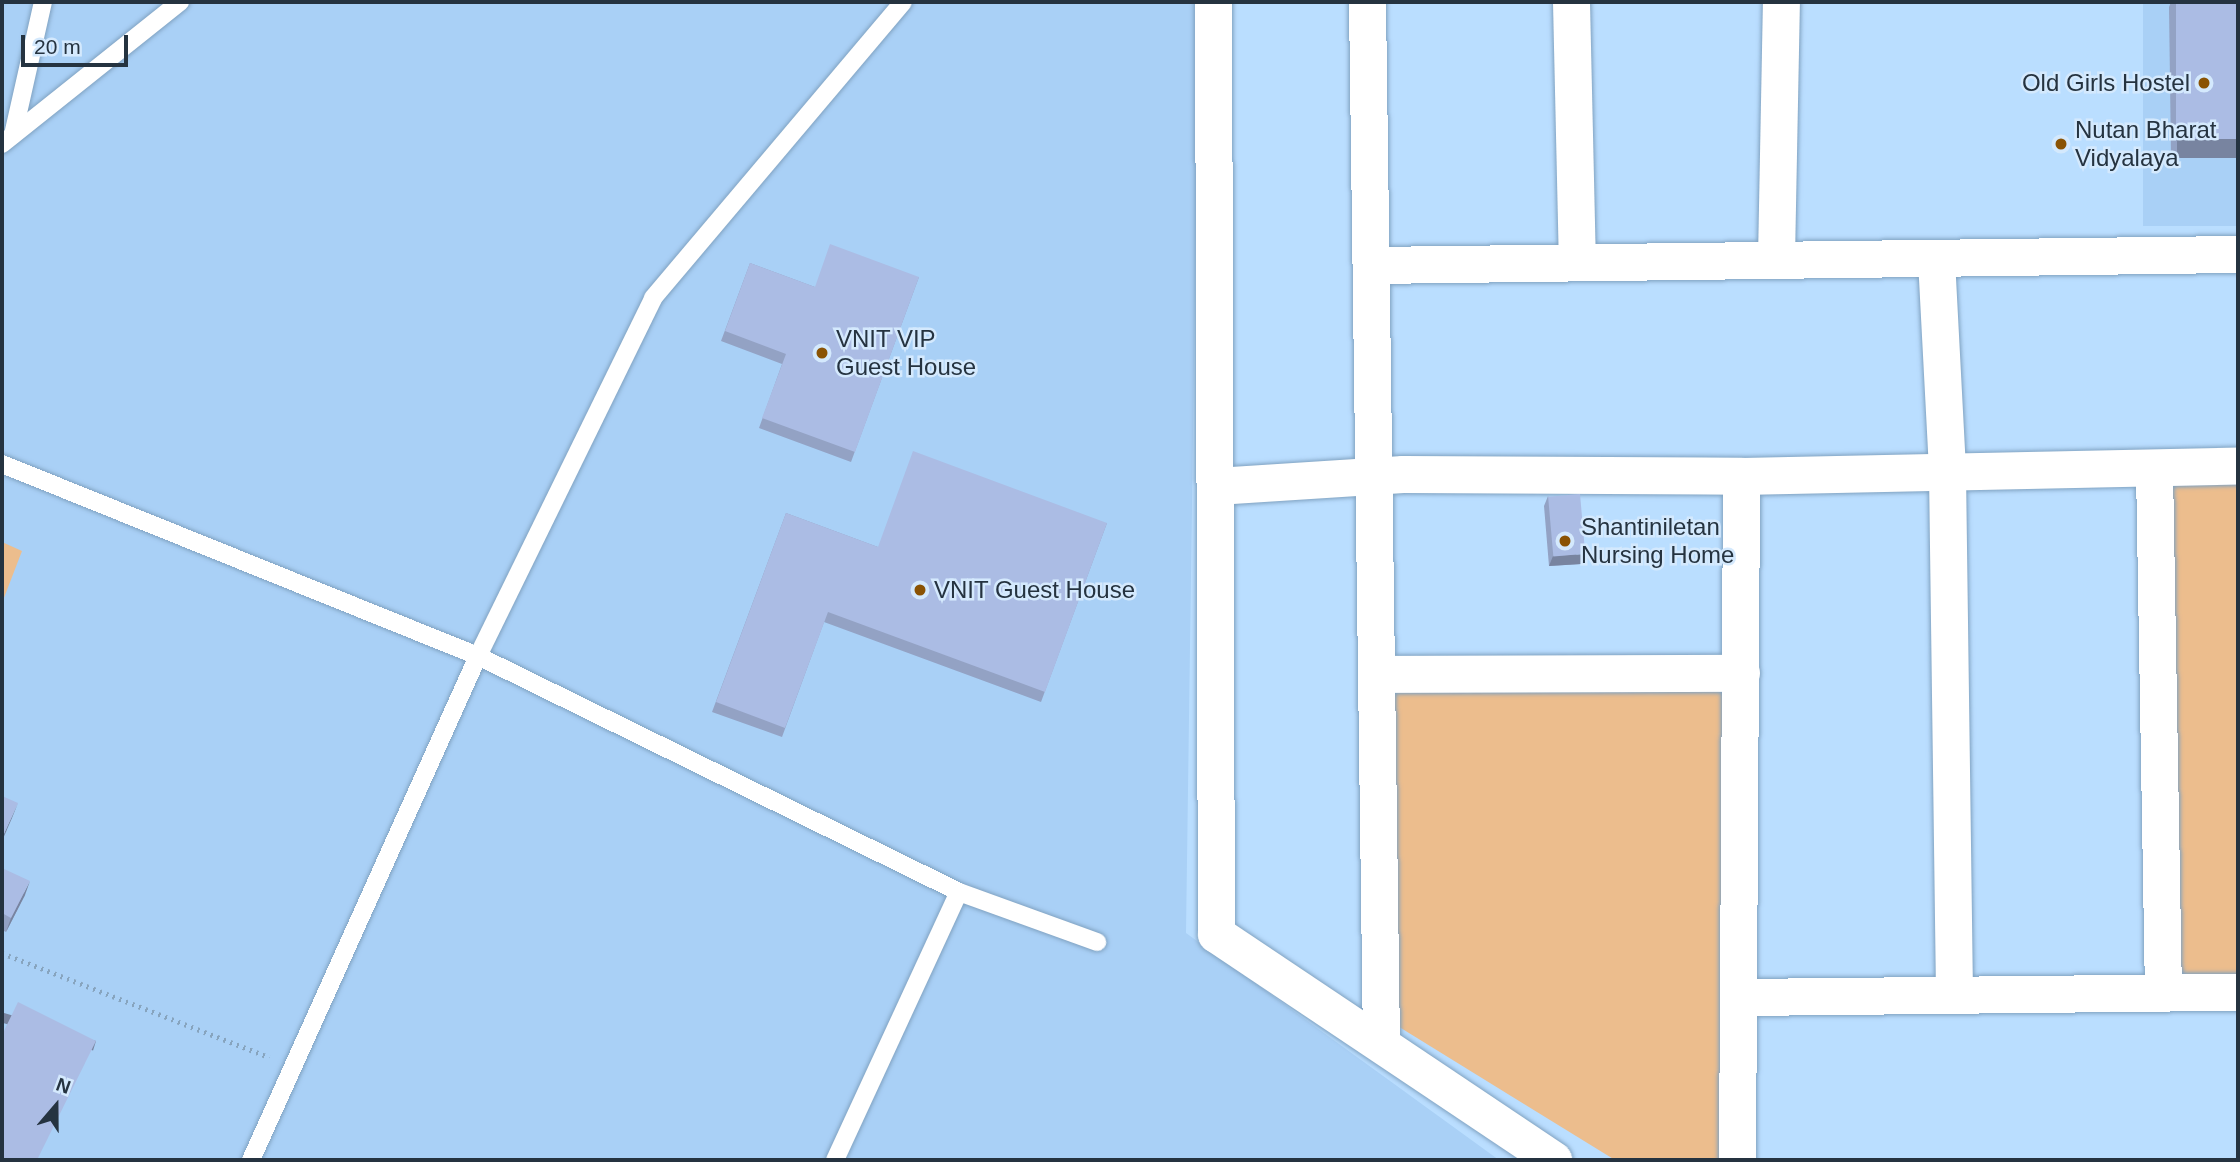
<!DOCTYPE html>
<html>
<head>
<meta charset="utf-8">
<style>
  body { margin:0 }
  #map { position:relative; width:2240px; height:1162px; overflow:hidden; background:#badeff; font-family:Helvetica,sans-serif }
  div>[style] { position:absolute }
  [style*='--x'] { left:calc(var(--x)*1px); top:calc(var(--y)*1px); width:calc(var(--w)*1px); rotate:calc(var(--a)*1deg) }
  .built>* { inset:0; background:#a9d0f6; transform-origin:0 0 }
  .green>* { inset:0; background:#ecbd8d }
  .path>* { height:4.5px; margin-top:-2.25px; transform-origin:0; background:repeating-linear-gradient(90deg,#87a4be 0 2px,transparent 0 7px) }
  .roads { filter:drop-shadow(0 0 2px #80a2c1) drop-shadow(0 0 2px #80a2c1) }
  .service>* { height:18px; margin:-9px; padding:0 9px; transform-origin:9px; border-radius:9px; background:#fff }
  .minor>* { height:37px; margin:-18.5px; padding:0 18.5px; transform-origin:18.5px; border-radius:18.5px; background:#fff }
  .wall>* { inset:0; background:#93a2c4 }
  .shaded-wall>* { inset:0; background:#7884a0; transform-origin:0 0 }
  .building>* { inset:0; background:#abbce4; transform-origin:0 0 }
  .dots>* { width:19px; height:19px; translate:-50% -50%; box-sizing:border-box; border:4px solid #d4e9fd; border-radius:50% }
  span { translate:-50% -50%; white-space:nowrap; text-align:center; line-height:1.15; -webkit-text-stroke:5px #d4e9fd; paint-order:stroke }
  .poi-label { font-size:24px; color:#253340 }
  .right { translate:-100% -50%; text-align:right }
  .left { translate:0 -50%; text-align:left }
  .frame { position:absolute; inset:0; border:4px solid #253340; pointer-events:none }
  .north { position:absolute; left:21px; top:1071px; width:70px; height:70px; -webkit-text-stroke:5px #d4e9fd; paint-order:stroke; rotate:20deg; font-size:19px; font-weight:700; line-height:28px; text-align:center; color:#253340 }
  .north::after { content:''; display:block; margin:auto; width:24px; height:32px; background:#253340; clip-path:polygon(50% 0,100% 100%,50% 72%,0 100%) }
  .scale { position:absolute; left:21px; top:35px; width:107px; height:32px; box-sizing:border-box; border:4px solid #253340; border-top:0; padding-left:9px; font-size:21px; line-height:24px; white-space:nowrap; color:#253340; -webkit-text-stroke:5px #d4e9fd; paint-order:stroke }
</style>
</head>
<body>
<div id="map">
  <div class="built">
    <i style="clip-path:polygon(2px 2px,1199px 2px,1186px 933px,1499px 1160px,2px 1160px)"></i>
    <i style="left:2143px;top:2px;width:95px;height:224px"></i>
  </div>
  <div class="green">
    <i style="clip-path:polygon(2238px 473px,2238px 982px,2169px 984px,2157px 477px)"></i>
    <i style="clip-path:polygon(2px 542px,22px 551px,2px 603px)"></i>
    <i style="clip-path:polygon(1392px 686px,1726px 687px,1733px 1160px,1615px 1160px,1396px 1025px)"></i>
  </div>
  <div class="path">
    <i style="--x:2;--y:953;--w:287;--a:21.3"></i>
  </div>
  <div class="roads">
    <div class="service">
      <i style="--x:13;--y:135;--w:136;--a:-77.3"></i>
      <i style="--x:2;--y:144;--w:228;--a:-38.6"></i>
      <i style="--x:2;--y:464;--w:513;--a:21.97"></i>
      <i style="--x:478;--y:656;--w:536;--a:26.13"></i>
      <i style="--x:959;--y:892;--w:147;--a:19.9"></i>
      <i style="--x:251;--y:1160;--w:553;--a:-65.75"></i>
      <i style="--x:478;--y:656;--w:398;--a:-63.9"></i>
      <i style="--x:653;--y:298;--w:387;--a:-49.8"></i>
      <i style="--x:835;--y:1160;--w:295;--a:-65.2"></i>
    </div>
    <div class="minor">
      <i style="--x:1213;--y:2;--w:932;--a:89.82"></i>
      <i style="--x:1216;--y:934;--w:406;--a:33.8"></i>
      <i style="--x:1367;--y:2;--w:1040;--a:89.23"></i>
      <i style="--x:1571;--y:2;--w:259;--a:88.7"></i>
      <i style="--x:1776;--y:258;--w:256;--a:-88.9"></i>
      <i style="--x:1936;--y:259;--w:213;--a:87"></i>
      <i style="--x:1947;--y:472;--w:523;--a:89.23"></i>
      <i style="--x:1372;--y:265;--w:866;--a:-0.73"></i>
      <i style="--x:2154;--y:468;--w:525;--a:89.02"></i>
      <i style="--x:1216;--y:486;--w:187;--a:-3.7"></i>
      <i style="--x:1403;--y:474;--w:338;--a:0.3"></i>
      <i style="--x:1741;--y:476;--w:497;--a:-1.2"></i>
      <i style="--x:1377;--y:674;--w:364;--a:-0.2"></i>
      <i style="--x:1741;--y:997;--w:497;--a:-0.6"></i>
      <i style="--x:1737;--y:1160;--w:684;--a:-89.66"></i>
    </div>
  </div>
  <div class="wall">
    <i style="clip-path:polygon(2171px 2px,2238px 2px,2238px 158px,2171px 157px,2169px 7px)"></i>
    <i style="clip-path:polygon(750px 263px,815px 287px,919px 277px,851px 462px,759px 428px,782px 364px,721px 341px)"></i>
    <i style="clip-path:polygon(1548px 496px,1581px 564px,1549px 566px,1544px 506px)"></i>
    <i style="clip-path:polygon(786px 513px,878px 547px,1107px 523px,1041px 702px,824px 622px,782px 737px,712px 712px)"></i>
    <i style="clip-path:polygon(2px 868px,25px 895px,6px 932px,2px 930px)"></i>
  </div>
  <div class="shaded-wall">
    <i style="left:2177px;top:139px;width:61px;height:19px"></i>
    <i style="clip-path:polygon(1585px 554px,1581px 564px,1549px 566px,1553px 556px)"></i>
    <i style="clip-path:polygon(18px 803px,12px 818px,2px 841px,2px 838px)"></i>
    <i style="clip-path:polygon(30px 881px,25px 895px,6px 932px,11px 918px)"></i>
    <i style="left:96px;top:1041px;width:10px;height:133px;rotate:107deg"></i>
  </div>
  <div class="building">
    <i style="left:2176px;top:2px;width:62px;height:137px"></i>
    <i style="clip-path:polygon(830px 244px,919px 277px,855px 452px,762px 418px,786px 354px,725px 331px,750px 263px,815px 287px)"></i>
    <i style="clip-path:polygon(913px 451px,1107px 523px,1045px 692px,828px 612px,785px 728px,716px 702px,786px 513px,878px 547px)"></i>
    <i style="left:1580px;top:494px;width:60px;height:32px;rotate:85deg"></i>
    <i style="clip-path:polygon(2px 796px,18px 803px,2px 838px)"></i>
    <i style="clip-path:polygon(2px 868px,30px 881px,11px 918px,2px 913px)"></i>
    <i style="clip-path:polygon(18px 1002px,96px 1041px,37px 1160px,2px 1160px,2px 1035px)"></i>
  </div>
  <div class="dots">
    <i style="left:2204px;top:83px;background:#8a5304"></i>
    <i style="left:2061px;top:144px;background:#8a5304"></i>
    <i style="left:822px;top:353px;background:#8a5304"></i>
    <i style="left:1565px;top:541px;background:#8a5304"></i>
    <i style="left:920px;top:590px;background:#8a5304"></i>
  </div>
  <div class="poi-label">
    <span class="right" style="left:2190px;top:83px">Old Girls Hostel</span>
    <span class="left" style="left:2075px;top:144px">Nutan Bharat<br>Vidyalaya</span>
    <span class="left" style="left:836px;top:353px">VNIT VIP<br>Guest House</span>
    <span class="left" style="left:1581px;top:541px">Shantiniletan<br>Nursing Home</span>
    <span class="left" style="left:934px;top:590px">VNIT Guest House</span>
  </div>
  <div class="frame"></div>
  <div class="north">N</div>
  <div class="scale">20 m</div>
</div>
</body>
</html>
